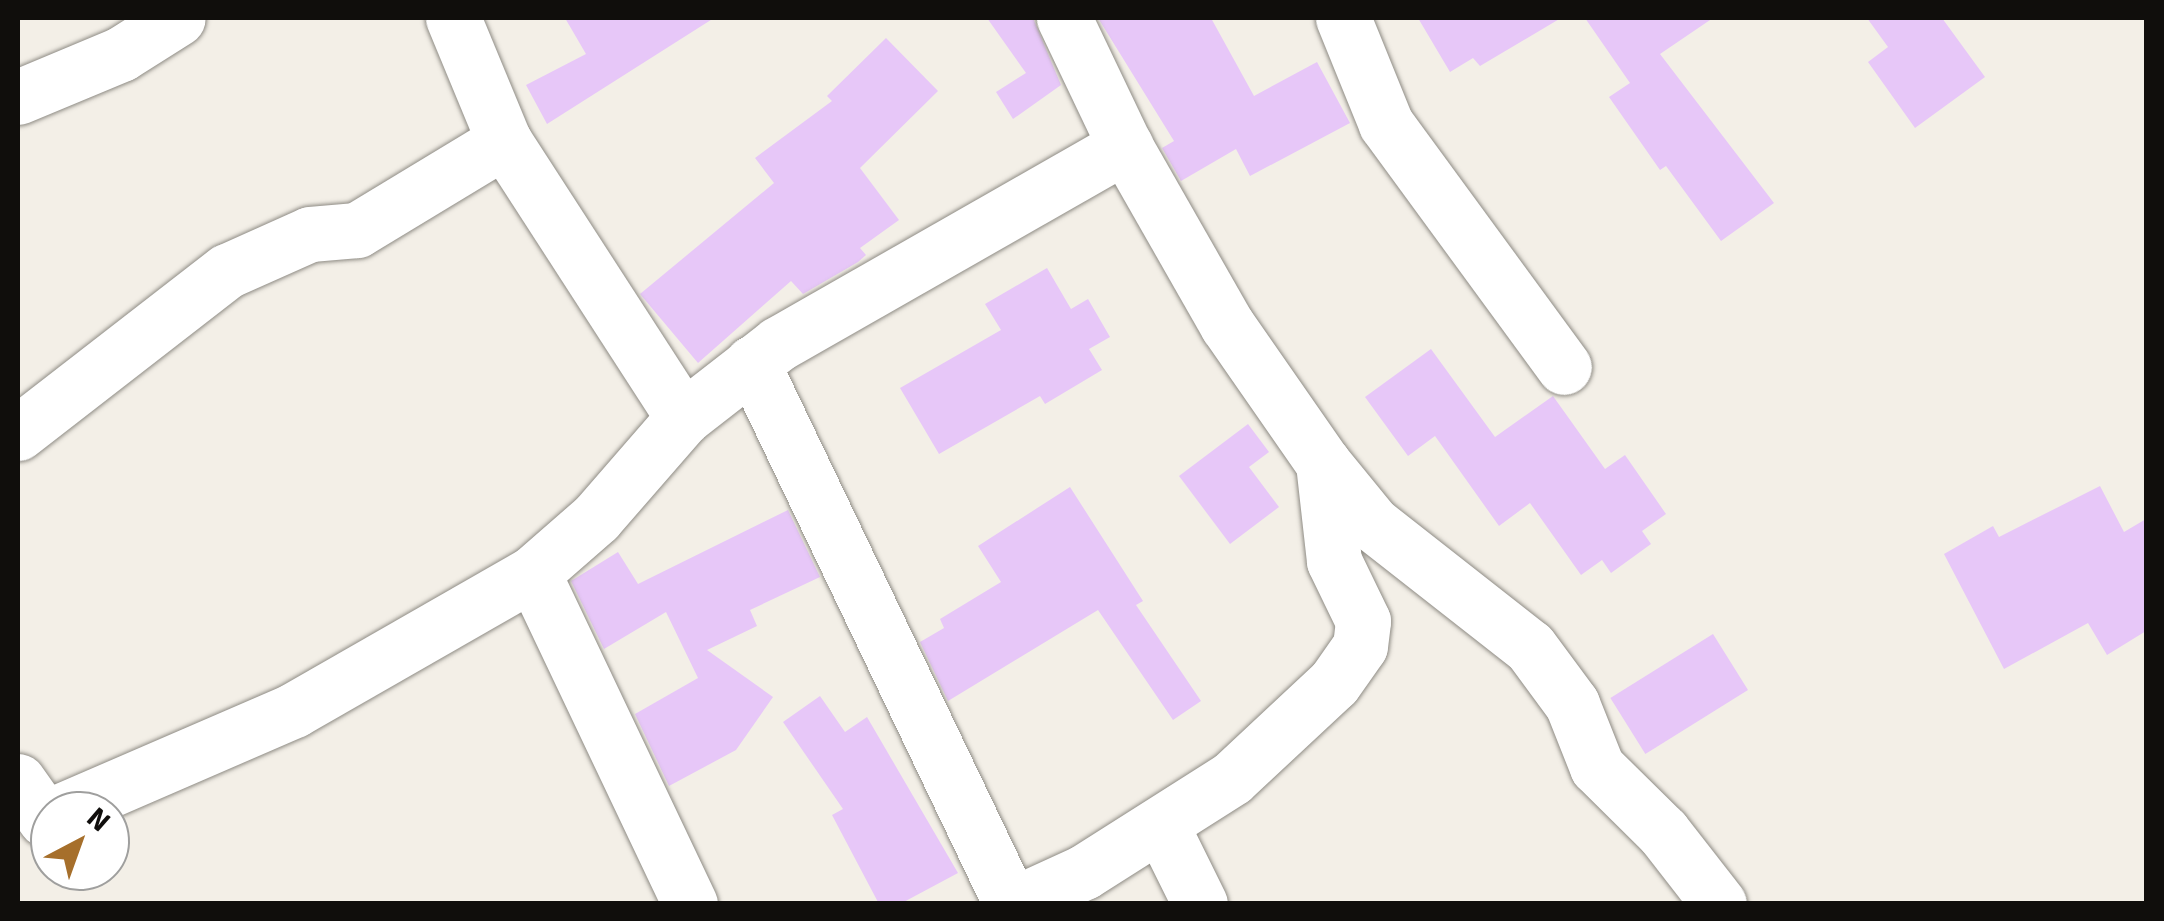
<!DOCTYPE html>
<html>
<head>
<meta charset="utf-8">
<style>
  body { margin:0 }
  #map { position:relative; width:2164px; height:921px; overflow:hidden; background:#f3efe7; font-family:Signika,sans-serif }
  div>[style] { position:absolute }
  [style*='--x'] { left:calc(var(--x)*1px); top:calc(var(--y)*1px); width:calc(var(--w)*1px); rotate:calc(var(--a)*1deg) }
  .building>* { inset:0; background:#e7c7f8; transform-origin:0 0 }
  .roads { filter:drop-shadow(0 0 2px #8e8b84) drop-shadow(0 0 2px #8e8b84) }
  .minor>* { height:55px; margin:-27.5px; padding:0 27.5px; transform-origin:27.5px; border-radius:27.5px; background:#fff }
  span { translate:-50% -50%; white-space:nowrap; text-align:center; line-height:1.15; -webkit-text-stroke:9px #fff; paint-order:stroke }
  .frame { position:absolute; inset:0; border:20px solid #100e0c; pointer-events:none }
  .north { position:absolute; left:30px; top:791px; width:100px; height:100px; box-sizing:border-box; background:#fff; border:2px solid #9f9f9e; border-radius:50%; rotate:41deg; font-size:28px; font-weight:700; line-height:40px; text-align:center; color:#100e0c }
  .north::after { content:''; display:block; margin:auto; width:35px; height:45px; background:#a66f2b; clip-path:polygon(50% 0,100% 100%,50% 72%,0 100%) }
</style>
</head>
<body>
<div id="map">
  <div class="building">
    <i style="clip-path:polygon(565px 18px,714px 18px,547px 124px,526px 85px,586px 54px)"></i>
    <i style="clip-path:polygon(987px 18px,1033px 18px,1061px 85px,1013px 119px,996px 92px,1026px 73px)"></i>
    <i style="clip-path:polygon(1098px 18px,1211px 18px,1254px 96px,1317px 62px,1350px 123px,1250px 176px,1236px 149px,1181px 181px,1162px 148px,1174px 141px)"></i>
    <i style="clip-path:polygon(1418px 18px,1561px 18px,1480px 66px,1473px 58px,1450px 72px)"></i>
    <i style="clip-path:polygon(1585px 18px,1713px 18px,1660px 54px,1774px 203px,1721px 241px,1666px 166px,1660px 170px,1609px 97px,1630px 83px)"></i>
    <i style="clip-path:polygon(1867px 18px,1942px 18px,1985px 77px,1915px 128px,1868px 62px,1888px 47px)"></i>
    <i style="clip-path:polygon(886px 38px,938px 91px,860px 168px,899px 220px,860px 248px,866px 255px,858px 262px,803px 294px,791px 281px,698px 363px,640px 294px,774px 183px,755px 158px,832px 101px,827px 96px)"></i>
    <i style="clip-path:polygon(1047px 268px,1071px 309px,1088px 299px,1110px 337px,1089px 349px,1102px 370px,1045px 404px,1040px 396px,939px 454px,900px 388px,1001px 330px,985px 304px)"></i>
    <i style="clip-path:polygon(1431px 349px,1495px 437px,1553px 396px,1605px 469px,1625px 455px,1666px 514px,1642px 531px,1651px 544px,1611px 573px,1602px 560px,1581px 575px,1530px 503px,1499px 526px,1435px 436px,1408px 456px,1365px 397px)"></i>
    <i style="clip-path:polygon(1248px 424px,1269px 452px,1249px 467px,1279px 507px,1230px 544px,1179px 476px)"></i>
    <i style="clip-path:polygon(2100px 486px,2124px 532px,2146px 519px,2146px 631px,2107px 655px,2088px 623px,2004px 669px,1944px 554px,1993px 526px,1999px 537px)"></i>
    <i style="clip-path:polygon(1070px 487px,1143px 601px,1136px 605px,1201px 701px,1173px 720px,1098px 610px,948px 701px,920px 642px,944px 628px,940px 619px,1001px 582px,978px 546px)"></i>
    <i style="clip-path:polygon(788px 510px,820px 577px,750px 610px,757px 626px,707px 650px,773px 697px,736px 750px,669px 786px,635px 714px,698px 678px,666px 612px,604px 649px,571px 581px,618px 552px,638px 584px)"></i>
    <i style="left:1713px;top:634px;width:66px;height:121px;rotate:58deg"></i>
    <i style="clip-path:polygon(820px 696px,845px 732px,867px 717px,958px 873px,900px 904px,879px 904px,832px 815px,843px 809px,783px 722px)"></i>
  </div>
  <div class="roads">
    <div class="minor">
      <i style="--x:453;--y:18;--w:133;--a:67.5"></i>
      <i style="--x:1343;--y:18;--w:114;--a:67.9"></i>
      <i style="--x:1386;--y:124;--w:301;--a:53.8"></i>
      <i style="--x:18;--y:97;--w:112;--a:-22.7"></i>
      <i style="--x:121;--y:54;--w:67;--a:-32.3"></i>
      <i style="--x:752;--y:363;--w:600;--a:64.42"></i>
      <i style="--x:18;--y:433;--w:264;--a:-37.8"></i>
      <i style="--x:227;--y:271;--w:91;--a:-24"></i>
      <i style="--x:310;--y:234;--w:47;--a:-4.9"></i>
      <i style="--x:357;--y:230;--w:172;--a:-31.2"></i>
      <i style="--x:504;--y:141;--w:330;--a:57.1"></i>
      <i style="--x:1323;--y:463;--w:79;--a:50.7"></i>
      <i style="--x:1373;--y:524;--w:199;--a:38.1"></i>
      <i style="--x:1530;--y:647;--w:71;--a:53.6"></i>
      <i style="--x:1572;--y:704;--w:68;--a:68.4"></i>
      <i style="--x:1597;--y:767;--w:93;--a:44.6"></i>
      <i style="--x:1663;--y:832;--w:91;--a:52.1"></i>
      <i style="--x:18;--y:781;--w:47;--a:54.6"></i>
      <i style="--x:61;--y:811;--w:254;--a:-23.4"></i>
      <i style="--x:294;--y:710;--w:275;--a:-29.8"></i>
      <i style="--x:1161;--y:825;--w:88;--a:63.7"></i>
      <i style="--x:690;--y:904;--w:366;--a:-115.4"></i>
      <i style="--x:533;--y:573;--w:84;--a:-41.1"></i>
      <i style="--x:596;--y:518;--w:133;--a:-49"></i>
      <i style="--x:683;--y:418;--w:120;--a:-37.9"></i>
      <i style="--x:778;--y:344;--w:400;--a:-29.7"></i>
      <i style="--x:1014;--y:904;--w:77;--a:-24.6"></i>
      <i style="--x:1084;--y:872;--w:175;--a:-32.4"></i>
      <i style="--x:1232;--y:778;--w:139;--a:-43"></i>
      <i style="--x:1334;--y:683;--w:45;--a:-54.9"></i>
      <i style="--x:1360;--y:646;--w:25;--a:-83"></i>
      <i style="--x:1363;--y:621;--w:67;--a:-115.8"></i>
      <i style="--x:1334;--y:561;--w:99;--a:-96.4"></i>
      <i style="--x:1323;--y:463;--w:168;--a:-124.8"></i>
      <i style="--x:1227;--y:325;--w:206;--a:-119.7"></i>
      <i style="--x:1125;--y:146;--w:142;--a:-115.5"></i>
    </div>
  </div>
  <div class="frame"></div>
  <div class="north">N</div>
</div>
</body>
</html>
